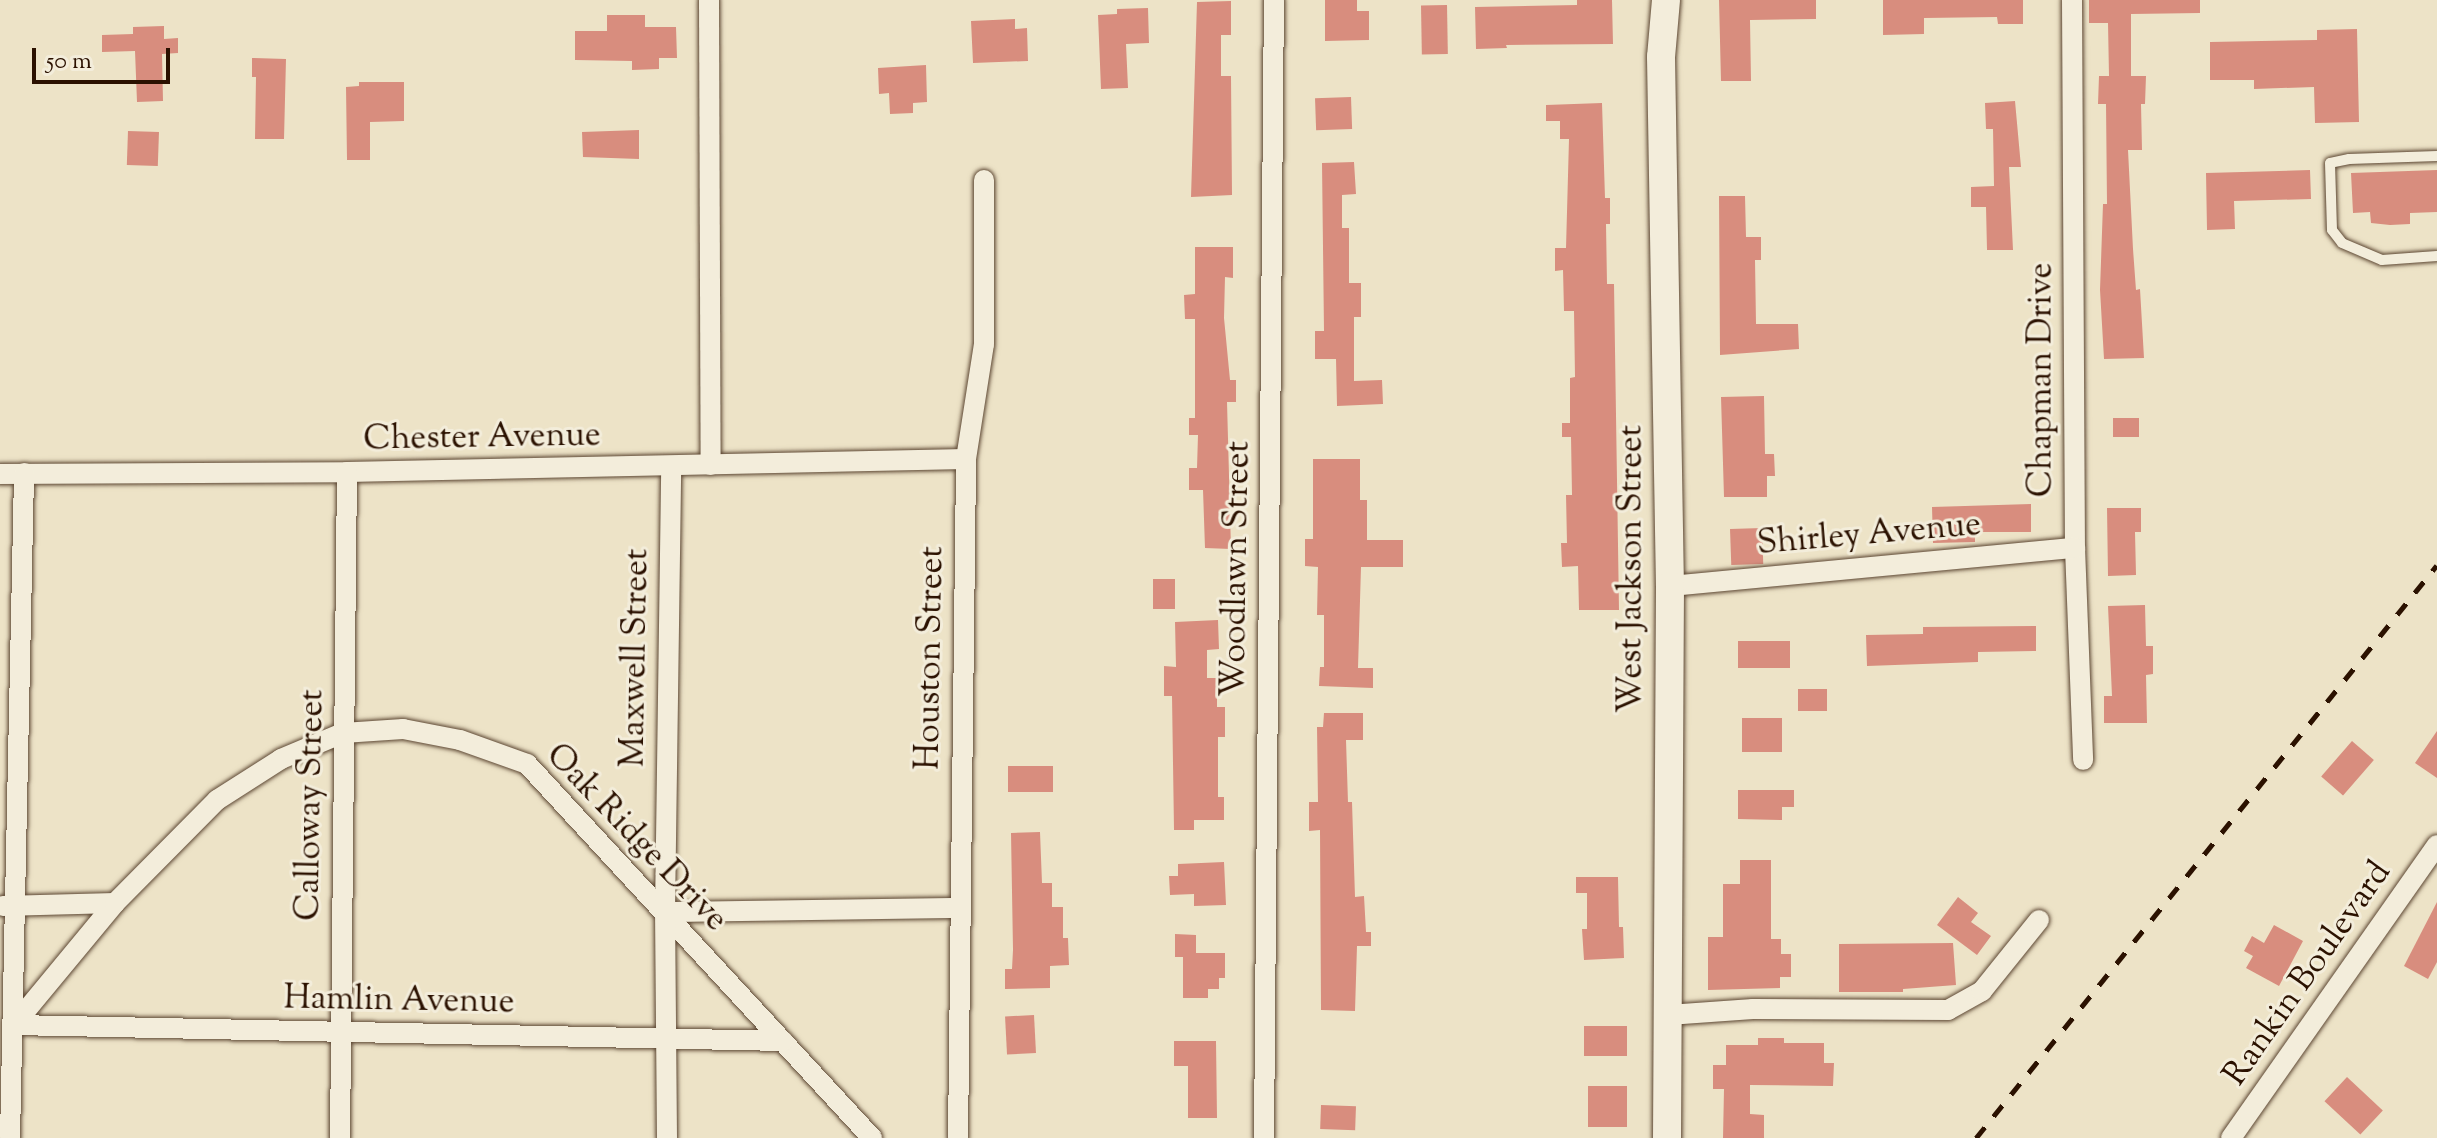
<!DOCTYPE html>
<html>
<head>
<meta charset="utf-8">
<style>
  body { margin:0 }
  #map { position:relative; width:2437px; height:1138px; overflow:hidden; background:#ede3c7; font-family:"Sorts Mill Goudy",serif }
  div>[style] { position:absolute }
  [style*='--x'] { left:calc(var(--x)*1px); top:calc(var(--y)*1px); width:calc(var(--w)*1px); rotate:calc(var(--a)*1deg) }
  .building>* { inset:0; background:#d88d7e; transform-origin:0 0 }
  .roads { filter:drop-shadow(0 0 2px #5c4632) drop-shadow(0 0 2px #5c4632) }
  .lane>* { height:10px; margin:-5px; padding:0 5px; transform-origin:5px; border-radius:5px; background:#f3eddb }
  .street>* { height:20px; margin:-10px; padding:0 10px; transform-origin:10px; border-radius:10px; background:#f3eddb }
  .secondary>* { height:28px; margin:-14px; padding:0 14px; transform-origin:14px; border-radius:14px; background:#f3eddb }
  .rail>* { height:5px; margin-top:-2.5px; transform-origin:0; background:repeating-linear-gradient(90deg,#2b1100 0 14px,transparent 0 28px) }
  span { translate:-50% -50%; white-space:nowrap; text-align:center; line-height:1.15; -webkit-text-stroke:6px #f3eddb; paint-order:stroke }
  .street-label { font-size:34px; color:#2b1100 }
  .scale { position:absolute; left:32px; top:48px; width:138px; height:36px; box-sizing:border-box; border:4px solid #2b1100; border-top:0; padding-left:10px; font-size:24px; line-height:28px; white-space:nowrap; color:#2b1100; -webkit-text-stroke:6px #f3eddb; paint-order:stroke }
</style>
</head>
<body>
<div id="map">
  <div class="building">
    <i style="clip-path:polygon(1325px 0,1357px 0,1357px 11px,1369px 11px,1369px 40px,1325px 41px)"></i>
    <i style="clip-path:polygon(1577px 0,1612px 0,1613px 44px,1506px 45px,1507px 48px,1476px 49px,1475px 7px,1577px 5px)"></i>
    <i style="clip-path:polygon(1719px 0,1816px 0,1816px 19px,1750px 20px,1751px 81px,1721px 81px)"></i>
    <i style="clip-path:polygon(1883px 0,2023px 0,2023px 24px,1998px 24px,1997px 17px,1924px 18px,1924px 34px,1883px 35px)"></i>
    <i style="clip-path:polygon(2089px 0,2200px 0,2200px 13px,2131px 14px,2131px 76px,2146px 76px,2145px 104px,2141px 104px,2142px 150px,2128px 150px,2133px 249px,2136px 290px,2140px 289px,2144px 358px,2104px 359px,2100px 290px,2103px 204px,2107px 204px,2106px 104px,2098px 104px,2099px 76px,2109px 76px,2108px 23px,2089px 23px)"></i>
    <i style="clip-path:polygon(1231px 1px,1231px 35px,1221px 35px,1221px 76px,1231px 76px,1232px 195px,1191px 197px,1197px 2px)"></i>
    <i style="left:1447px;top:5px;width:49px;height:26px;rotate:89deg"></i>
    <i style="clip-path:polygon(1148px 8px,1149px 43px,1126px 44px,1128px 88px,1101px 89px,1098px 15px,1117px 14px,1117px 9px)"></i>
    <i style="clip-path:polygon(607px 15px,645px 15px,645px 27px,676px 27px,677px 58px,659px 58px,659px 69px,632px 70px,632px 61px,575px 60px,575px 31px,607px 31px)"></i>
    <i style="clip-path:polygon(1015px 19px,1015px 29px,1027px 28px,1028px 61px,973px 63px,971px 21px)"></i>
    <i style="clip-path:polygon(164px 26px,164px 39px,178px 38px,178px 53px,162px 54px,163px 101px,137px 102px,135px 51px,102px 52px,102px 35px,133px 34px,133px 27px)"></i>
    <i style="clip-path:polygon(2357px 29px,2359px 122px,2315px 123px,2314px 87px,2254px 89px,2254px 80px,2210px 80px,2210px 42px,2317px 40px,2317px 30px)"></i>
    <i style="clip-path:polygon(252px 58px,286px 59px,284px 139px,255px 139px,256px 77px,252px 77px)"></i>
    <i style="clip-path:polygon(926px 65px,927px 102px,913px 103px,913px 113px,890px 114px,889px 93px,879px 94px,878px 68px)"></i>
    <i style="clip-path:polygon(359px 82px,404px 82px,404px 121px,370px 122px,370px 160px,347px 160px,346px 87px,359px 86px)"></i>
    <i style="left:1351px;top:97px;width:32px;height:36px;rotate:88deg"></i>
    <i style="clip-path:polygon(2015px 101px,2021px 167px,2009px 167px,2013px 250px,1987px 250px,1986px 207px,1971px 207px,1971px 187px,1994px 186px,1993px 129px,1986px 129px,1985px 103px)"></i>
    <i style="clip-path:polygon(1602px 103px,1605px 198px,1610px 198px,1610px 224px,1606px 224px,1607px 284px,1614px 284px,1619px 610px,1579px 610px,1578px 566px,1562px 567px,1561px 543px,1567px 543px,1566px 495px,1572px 495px,1571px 437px,1562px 437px,1562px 423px,1570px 423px,1570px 378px,1575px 377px,1574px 311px,1564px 311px,1563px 270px,1555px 271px,1555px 248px,1566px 248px,1569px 139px,1560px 139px,1560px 121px,1546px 121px,1546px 105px)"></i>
    <i style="clip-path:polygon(639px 130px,639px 159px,583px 157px,582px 132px)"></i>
    <i style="left:128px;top:131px;width:31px;height:34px;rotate:2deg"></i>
    <i style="clip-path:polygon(1354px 162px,1356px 194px,1342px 195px,1342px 228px,1349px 228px,1349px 283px,1361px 283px,1361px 317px,1354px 317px,1354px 381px,1382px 380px,1383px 404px,1337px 406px,1336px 359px,1315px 359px,1315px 331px,1324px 331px,1322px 163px)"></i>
    <i style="clip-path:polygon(2310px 170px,2311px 199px,2234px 201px,2235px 229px,2207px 230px,2206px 173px)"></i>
    <i style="clip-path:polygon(2437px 170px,2437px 212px,2410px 213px,2410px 224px,2390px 225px,2371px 223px,2370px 212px,2353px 213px,2351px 173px)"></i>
    <i style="clip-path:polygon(1719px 196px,1745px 196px,1746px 237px,1761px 237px,1761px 260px,1755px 260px,1756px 324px,1798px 324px,1799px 349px,1720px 355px)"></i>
    <i style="clip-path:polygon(1195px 247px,1233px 247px,1233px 278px,1225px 277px,1224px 318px,1230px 380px,1236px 380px,1236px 402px,1227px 402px,1231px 549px,1205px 548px,1203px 490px,1189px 490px,1189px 468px,1197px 468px,1198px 435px,1189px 435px,1189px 418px,1195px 418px,1195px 319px,1185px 319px,1184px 295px,1195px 294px)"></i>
    <i style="clip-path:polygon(1764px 396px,1765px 454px,1774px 454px,1775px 476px,1767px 476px,1767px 497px,1724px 497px,1721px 397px)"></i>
    <i style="left:2139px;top:418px;width:19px;height:26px;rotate:90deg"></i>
    <i style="clip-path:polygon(1313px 459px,1360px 459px,1360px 500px,1367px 500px,1367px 540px,1403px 540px,1403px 567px,1361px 567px,1358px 668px,1373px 668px,1373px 688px,1319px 686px,1320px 667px,1324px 667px,1324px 615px,1317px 615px,1318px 567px,1305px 566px,1305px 539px,1313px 539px)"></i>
    <i style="clip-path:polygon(2031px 504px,2031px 532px,1975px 532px,1975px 542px,1933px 543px,1932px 507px)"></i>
    <i style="clip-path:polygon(2107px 508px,2141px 508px,2141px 532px,2135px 532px,2136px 575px,2108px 576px)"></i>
    <i style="left:1762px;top:528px;width:36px;height:32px;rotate:88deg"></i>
    <i style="left:1153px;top:579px;width:22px;height:30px"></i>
    <i style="clip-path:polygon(2145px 605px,2146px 646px,2153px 646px,2153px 674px,2146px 675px,2147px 723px,2104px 723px,2104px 696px,2112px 696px,2108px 606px)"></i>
    <i style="clip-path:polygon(1218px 620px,1219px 649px,1207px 650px,1207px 678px,1217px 678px,1217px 707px,1225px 707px,1225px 737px,1218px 737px,1218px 797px,1224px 797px,1224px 820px,1194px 820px,1194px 830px,1174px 830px,1172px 696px,1164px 696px,1164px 666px,1176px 667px,1175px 622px)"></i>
    <i style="clip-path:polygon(2036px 626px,2036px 651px,1978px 652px,1978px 662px,1867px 666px,1866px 635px,1923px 634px,1923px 627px)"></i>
    <i style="left:1790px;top:641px;width:27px;height:52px;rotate:90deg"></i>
    <i style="left:1798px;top:689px;width:29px;height:22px"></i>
    <i style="clip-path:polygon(1324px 713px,1363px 713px,1363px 740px,1346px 740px,1348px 802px,1352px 802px,1355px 897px,1364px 896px,1366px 932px,1371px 932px,1371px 946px,1357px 946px,1355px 1011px,1321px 1010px,1320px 830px,1309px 831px,1309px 802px,1318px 802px,1317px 727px,1323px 727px)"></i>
    <i style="left:1782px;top:718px;width:34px;height:40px;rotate:90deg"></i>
    <i style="clip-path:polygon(2437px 731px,2437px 778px,2415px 763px)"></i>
    <i style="left:2352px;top:741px;width:29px;height:47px;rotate:41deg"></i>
    <i style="left:1008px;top:766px;width:45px;height:26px"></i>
    <i style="clip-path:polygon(1738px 790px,1794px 790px,1794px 807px,1782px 807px,1782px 820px,1738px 819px)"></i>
    <i style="clip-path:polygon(1040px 832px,1042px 883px,1052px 883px,1052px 907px,1063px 907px,1063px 938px,1068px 938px,1069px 965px,1050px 966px,1050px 988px,1005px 989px,1005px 969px,1012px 969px,1013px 950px,1011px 833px)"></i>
    <i style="clip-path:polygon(1740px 860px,1771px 860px,1771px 939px,1781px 939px,1781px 954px,1791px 954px,1791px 977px,1780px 977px,1780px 988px,1708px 990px,1708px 937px,1723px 937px,1723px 884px,1740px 884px)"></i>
    <i style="clip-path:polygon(1224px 862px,1226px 905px,1194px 906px,1194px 894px,1170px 895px,1169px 876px,1178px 876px,1178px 864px)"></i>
    <i style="clip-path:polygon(1576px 877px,1618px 877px,1619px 927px,1623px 927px,1624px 958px,1584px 960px,1582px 929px,1587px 929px,1587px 893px,1576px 893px)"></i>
    <i style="clip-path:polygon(1958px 897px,1978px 913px,1971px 922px,1991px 936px,1977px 955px,1937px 925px)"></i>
    <i style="clip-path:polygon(2437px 902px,2437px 962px,2428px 979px,2404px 966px)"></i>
    <i style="clip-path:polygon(2274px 925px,2303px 941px,2279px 986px,2246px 968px,2253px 956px,2244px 951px,2252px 936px,2264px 943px)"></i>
    <i style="clip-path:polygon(1175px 934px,1196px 935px,1196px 953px,1225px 953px,1225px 978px,1219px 978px,1219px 989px,1208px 989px,1208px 998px,1183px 998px,1183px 957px,1175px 957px)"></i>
    <i style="clip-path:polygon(1953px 943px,1956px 985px,1903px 989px,1903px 992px,1839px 992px,1839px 944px)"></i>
    <i style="left:1034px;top:1015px;width:38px;height:29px;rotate:87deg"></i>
    <i style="left:1584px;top:1026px;width:43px;height:30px"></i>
    <i style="clip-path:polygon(1758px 1038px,1784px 1038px,1784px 1043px,1824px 1043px,1824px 1063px,1834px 1063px,1833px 1086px,1750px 1085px,1750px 1114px,1764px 1115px,1764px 1138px,1723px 1138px,1724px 1089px,1713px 1089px,1713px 1065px,1726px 1065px,1726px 1045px,1758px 1045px)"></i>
    <i style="clip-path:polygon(1174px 1041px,1216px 1041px,1217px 1118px,1188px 1118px,1188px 1066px,1174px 1066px)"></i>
    <i style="left:2347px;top:1077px;width:49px;height:33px;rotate:43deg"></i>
    <i style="left:1588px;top:1086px;width:39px;height:41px"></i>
    <i style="left:1321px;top:1105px;width:35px;height:24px;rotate:2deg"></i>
  </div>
  <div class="roads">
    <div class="lane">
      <i style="--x:2437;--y:156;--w:88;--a:178"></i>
      <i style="--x:2349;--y:159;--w:19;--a:168"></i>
      <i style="--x:2330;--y:163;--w:67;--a:88.3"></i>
      <i style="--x:2332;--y:230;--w:16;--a:52"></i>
      <i style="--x:2342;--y:243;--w:43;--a:23"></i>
      <i style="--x:2382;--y:260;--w:55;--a:-4.2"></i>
    </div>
    <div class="street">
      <i style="--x:709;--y:0;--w:465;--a:89.8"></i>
      <i style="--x:2072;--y:0;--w:548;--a:89.69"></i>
      <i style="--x:2075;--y:548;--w:212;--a:87.8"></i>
      <i style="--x:0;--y:474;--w:347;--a:-0.3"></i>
      <i style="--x:347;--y:472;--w:619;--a:-1.2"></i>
      <i style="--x:1670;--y:586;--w:407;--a:-5.4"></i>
      <i style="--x:3;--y:906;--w:112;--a:-1.5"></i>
      <i style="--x:665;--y:912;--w:294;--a:-0.8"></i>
      <i style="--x:1668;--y:1015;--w:85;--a:-4"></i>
      <i style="--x:1753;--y:1009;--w:195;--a:0.3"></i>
      <i style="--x:1948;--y:1010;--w:39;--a:-29"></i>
      <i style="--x:1982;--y:991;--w:91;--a:-51.2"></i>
      <i style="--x:14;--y:1025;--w:158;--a:-50.4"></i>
      <i style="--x:115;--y:903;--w:145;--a:-45.3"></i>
      <i style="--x:217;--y:800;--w:76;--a:-32.6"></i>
      <i style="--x:281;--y:759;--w:67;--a:-22.8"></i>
      <i style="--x:343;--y:733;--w:60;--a:-3.8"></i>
      <i style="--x:403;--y:729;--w:58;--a:10.9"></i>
      <i style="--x:460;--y:740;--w:71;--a:19.7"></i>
      <i style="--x:527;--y:764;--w:509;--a:47.31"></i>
      <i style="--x:14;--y:1025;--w:769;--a:1.19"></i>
      <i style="--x:10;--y:1138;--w:665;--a:-88.79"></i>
      <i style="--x:340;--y:1138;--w:666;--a:-89.4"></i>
      <i style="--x:667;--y:1138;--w:226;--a:-90.5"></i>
      <i style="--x:665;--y:912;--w:446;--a:-89.2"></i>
      <i style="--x:958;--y:1138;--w:679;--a:-89.32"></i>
      <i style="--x:966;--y:459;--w:116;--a:-81.1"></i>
      <i style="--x:984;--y:344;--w:164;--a:-90"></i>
      <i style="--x:1264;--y:1138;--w:1138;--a:-89.5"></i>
      <i style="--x:2231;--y:1138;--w:358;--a:-54.9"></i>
    </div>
    <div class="secondary">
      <i style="--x:1666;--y:0;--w:57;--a:95"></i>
      <i style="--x:1661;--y:57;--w:529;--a:89.03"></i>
      <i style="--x:1670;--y:586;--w:552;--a:90.31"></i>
    </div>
  </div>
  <div class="rail">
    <i style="--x:1976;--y:1138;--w:735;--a:-51.18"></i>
  </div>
  <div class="street-label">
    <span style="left:2042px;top:380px;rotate:-90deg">Chapman Drive</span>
    <span style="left:482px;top:438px;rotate:-1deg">Chester Avenue</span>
    <span style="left:1869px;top:535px;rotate:-5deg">Shirley Avenue</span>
    <span style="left:1237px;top:569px;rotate:-89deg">Woodlawn Street</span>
    <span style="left:1632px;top:569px;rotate:-90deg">West Jackson Street</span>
    <span style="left:636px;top:658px;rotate:-89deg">Maxwell Street</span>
    <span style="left:931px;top:658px;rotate:-89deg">Houston Street</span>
    <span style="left:311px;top:805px;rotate:-89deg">Calloway Street</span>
    <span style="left:636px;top:838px;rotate:46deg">Oak Ridge Drive</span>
    <span style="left:2308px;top:974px;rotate:-55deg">Rankin Boulevard</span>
    <span style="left:399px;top:1001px;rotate:1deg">Hamlin Avenue</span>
  </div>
  <div class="scale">50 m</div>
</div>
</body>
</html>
